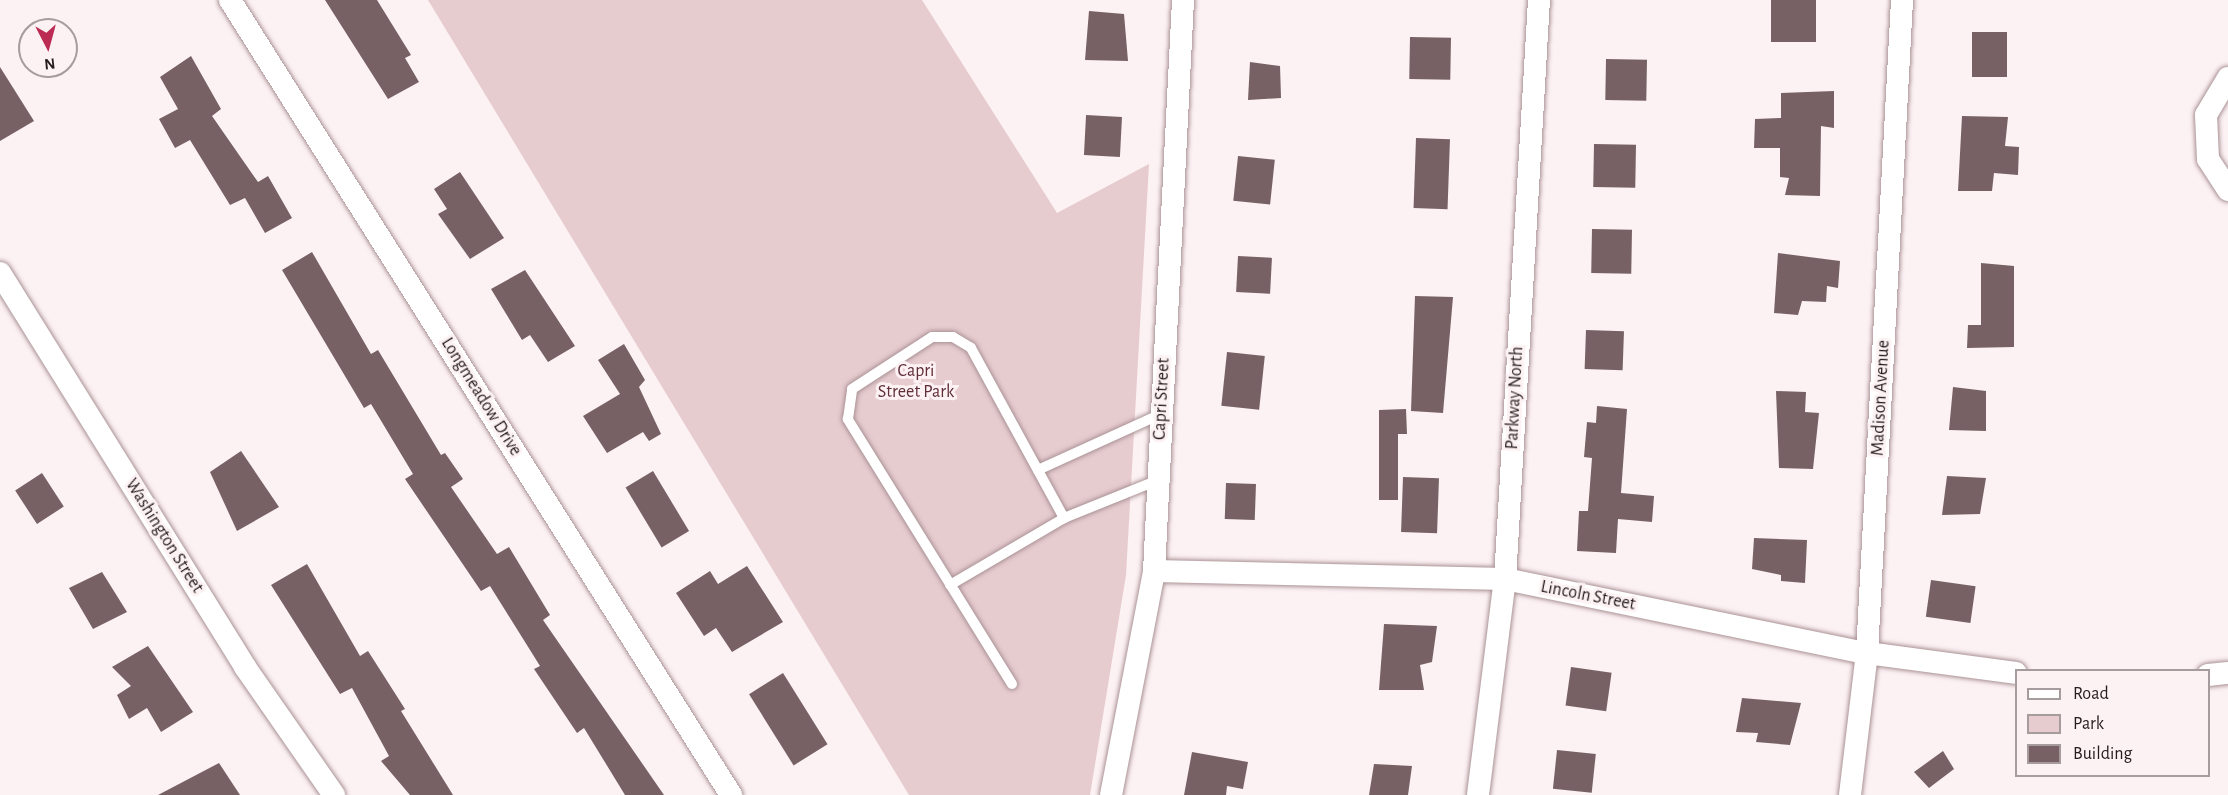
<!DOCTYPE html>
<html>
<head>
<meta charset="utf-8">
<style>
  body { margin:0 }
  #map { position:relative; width:2228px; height:795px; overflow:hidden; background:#fcf1f3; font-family:"Alegreya Sans",sans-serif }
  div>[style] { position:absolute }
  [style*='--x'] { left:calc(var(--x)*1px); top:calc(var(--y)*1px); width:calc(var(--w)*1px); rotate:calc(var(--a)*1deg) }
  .green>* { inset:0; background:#e6cbcf }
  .building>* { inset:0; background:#776164; transform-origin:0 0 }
  .roads { filter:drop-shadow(0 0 2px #aa9295) drop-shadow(0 0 2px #aa9295) }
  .lane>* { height:10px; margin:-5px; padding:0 5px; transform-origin:5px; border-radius:5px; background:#fff }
  .street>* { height:22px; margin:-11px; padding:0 11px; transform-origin:11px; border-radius:11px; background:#fff }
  span { translate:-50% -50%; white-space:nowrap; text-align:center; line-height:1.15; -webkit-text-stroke:6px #fcf1f3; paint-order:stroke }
  .park-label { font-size:18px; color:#602e37 }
  .street-label { font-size:18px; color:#261c1e }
  .legend { position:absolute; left:2015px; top:669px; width:195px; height:108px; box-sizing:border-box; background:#fcf1f3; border:2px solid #a69c9e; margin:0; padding:8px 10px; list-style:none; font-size:18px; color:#261c1e }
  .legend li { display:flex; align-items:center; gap:12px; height:30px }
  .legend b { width:30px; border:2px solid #a69c9e }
  .north { position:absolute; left:18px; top:18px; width:60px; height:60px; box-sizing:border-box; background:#fcf1f3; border:2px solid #a69c9e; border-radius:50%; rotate:174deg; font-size:16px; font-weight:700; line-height:24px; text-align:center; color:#261c1e }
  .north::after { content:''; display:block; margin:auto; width:21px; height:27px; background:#bb2b54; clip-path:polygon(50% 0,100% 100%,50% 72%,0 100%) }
</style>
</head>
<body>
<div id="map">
  <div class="green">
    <i style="clip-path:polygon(428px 0,922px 0,1057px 213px,1149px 164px,1126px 575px,1090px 795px,909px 795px)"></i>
  </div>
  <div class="building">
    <i style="clip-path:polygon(325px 0,377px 0,411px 55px,405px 58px,419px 82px,388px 99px)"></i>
    <i style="left:1771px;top:0;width:45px;height:42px"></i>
    <i style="clip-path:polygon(1089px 11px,1124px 14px,1128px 61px,1085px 60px)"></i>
    <i style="left:1972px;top:32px;width:35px;height:45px"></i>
    <i style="left:1410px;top:37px;width:41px;height:42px;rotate:1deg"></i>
    <i style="clip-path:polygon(191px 56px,221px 109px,212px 116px,258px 182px,268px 176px,292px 218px,265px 233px,245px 198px,230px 205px,190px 140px,175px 148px,159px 119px,178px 109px,160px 77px)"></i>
    <i style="left:1606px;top:59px;width:41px;height:41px;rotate:1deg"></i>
    <i style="clip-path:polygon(1250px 62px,1280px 66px,1281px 98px,1248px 100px)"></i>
    <i style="clip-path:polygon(0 67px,34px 121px,0 141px)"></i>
    <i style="clip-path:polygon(1834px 91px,1834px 128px,1821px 126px,1820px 196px,1785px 195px,1789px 178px,1780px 177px,1780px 148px,1754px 148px,1755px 119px,1781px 118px,1781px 93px)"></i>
    <i style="clip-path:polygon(1962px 116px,2008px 117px,2005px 146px,2019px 147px,2018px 175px,1994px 173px,1992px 191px,1958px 191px)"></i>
    <i style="left:1122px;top:117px;width:40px;height:36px;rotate:93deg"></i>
    <i style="left:1416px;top:138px;width:34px;height:70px;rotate:2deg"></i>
    <i style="left:1594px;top:144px;width:42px;height:43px;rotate:1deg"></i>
    <i style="left:1238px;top:156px;width:37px;height:45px;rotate:6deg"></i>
    <i style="clip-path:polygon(460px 172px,504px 238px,470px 259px,438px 214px,447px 209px,434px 189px)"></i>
    <i style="left:1592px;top:229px;width:40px;height:44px;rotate:1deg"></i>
    <i style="clip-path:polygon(312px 252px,371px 354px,378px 350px,441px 455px,445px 453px,463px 479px,451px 487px,497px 554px,509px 547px,550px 615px,543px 620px,664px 795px,625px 795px,584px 728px,577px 733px,534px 669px,540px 666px,490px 586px,481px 591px,405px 479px,413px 474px,371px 404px,364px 408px,282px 270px)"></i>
    <i style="clip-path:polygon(1778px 253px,1840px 261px,1838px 288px,1827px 286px,1826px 302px,1802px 301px,1798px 315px,1774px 313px)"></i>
    <i style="left:1238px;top:256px;width:34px;height:36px;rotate:3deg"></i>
    <i style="clip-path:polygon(1981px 263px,2014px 266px,2014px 347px,1967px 348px,1968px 325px,1981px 325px)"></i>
    <i style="clip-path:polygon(525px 270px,575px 346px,548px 362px,530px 335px,522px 340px,491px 289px)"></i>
    <i style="clip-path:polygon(1415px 296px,1453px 297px,1443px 413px,1411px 411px)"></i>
    <i style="left:1586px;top:330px;width:38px;height:39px;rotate:2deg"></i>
    <i style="clip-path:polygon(624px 344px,645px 380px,639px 387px,661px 434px,649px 441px,643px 432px,607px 453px,583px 416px,620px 394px,598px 360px)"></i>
    <i style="left:1227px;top:352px;width:38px;height:54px;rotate:6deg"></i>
    <i style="clip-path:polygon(1953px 387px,1986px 391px,1986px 431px,1949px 430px)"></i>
    <i style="clip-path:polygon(1776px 391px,1806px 392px,1805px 412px,1819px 413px,1813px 469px,1779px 468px)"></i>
    <i style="clip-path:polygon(1597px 406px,1627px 409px,1621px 493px,1654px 496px,1652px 522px,1618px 519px,1616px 553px,1577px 551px,1579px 511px,1588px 511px,1592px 458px,1584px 457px,1587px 422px,1596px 423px)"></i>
    <i style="clip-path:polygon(1406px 409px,1407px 434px,1398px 434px,1398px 500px,1379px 500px,1379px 410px)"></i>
    <i style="clip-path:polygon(241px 451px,279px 507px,237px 531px,210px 472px)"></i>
    <i style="left:653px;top:471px;width:70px;height:32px;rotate:59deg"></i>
    <i style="left:42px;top:473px;width:40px;height:32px;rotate:57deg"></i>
    <i style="clip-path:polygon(1947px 476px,1986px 478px,1980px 514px,1942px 515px)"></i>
    <i style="left:1403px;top:477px;width:36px;height:55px;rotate:2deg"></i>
    <i style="left:1226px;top:483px;width:30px;height:36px;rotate:2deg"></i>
    <i style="clip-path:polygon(1754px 538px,1807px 540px,1805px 583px,1781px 581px,1781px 575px,1752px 569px)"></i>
    <i style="clip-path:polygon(307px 564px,360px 656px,368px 651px,405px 709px,401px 711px,453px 795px,410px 795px,381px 761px,389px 756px,352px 688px,340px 694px,271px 585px)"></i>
    <i style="clip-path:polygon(747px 566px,783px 622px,732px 652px,716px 628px,704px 636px,676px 593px,710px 571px,718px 584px)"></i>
    <i style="clip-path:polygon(102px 572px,127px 612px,93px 629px,69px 588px)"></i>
    <i style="left:1931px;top:580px;width:45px;height:37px;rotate:8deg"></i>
    <i style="clip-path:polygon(1384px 624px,1437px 626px,1432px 662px,1420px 665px,1424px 690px,1379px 690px)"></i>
    <i style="clip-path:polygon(148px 646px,193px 712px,161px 732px,147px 708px,129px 719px,117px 695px,131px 686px,112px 667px)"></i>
    <i style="left:1571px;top:667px;width:41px;height:39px;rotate:8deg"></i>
    <i style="left:783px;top:673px;width:84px;height:40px;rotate:58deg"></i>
    <i style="clip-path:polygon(1742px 698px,1801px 703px,1790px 745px,1756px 742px,1758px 733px,1736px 732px)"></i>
    <i style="left:1557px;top:750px;width:39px;height:39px;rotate:6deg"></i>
    <i style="clip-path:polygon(1943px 751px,1954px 769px,1929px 788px,1914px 772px)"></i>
    <i style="clip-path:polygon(1192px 752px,1248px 762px,1243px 789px,1227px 786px,1226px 795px,1184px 795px)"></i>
    <i style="clip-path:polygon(219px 763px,240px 795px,158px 795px)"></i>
    <i style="clip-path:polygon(1374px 764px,1412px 766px,1408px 795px,1369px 795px)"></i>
  </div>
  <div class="roads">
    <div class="lane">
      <i style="--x:1038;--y:470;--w:135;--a:-24.5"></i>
      <i style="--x:950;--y:585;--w:132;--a:-30.4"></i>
      <i style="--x:1064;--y:518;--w:101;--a:-22"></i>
      <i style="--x:1012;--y:684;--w:312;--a:-121.8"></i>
      <i style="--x:848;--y:419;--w:30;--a:-82"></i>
      <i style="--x:852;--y:389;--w:95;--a:-33"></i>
      <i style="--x:932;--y:337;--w:21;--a:0"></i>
      <i style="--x:953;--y:337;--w:21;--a:31"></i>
      <i style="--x:971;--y:348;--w:194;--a:61.3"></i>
    </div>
    <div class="street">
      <i style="--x:230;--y:0;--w:940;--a:57.78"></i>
      <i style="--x:2228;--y:78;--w:43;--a:120.7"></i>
      <i style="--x:2206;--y:115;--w:44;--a:87.4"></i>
      <i style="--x:2208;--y:159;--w:37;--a:57"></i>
      <i style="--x:0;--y:273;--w:464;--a:58.1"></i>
      <i style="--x:245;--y:667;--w:156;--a:55.2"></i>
      <i style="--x:1154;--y:571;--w:351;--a:1.3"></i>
      <i style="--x:1505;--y:579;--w:369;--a:11.6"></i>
      <i style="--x:1867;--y:653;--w:150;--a:7.6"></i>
      <i style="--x:2208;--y:675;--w:20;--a:-6"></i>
      <i style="--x:1111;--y:795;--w:228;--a:-79.1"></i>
      <i style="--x:1154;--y:571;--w:572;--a:-87.09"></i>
      <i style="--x:1478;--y:795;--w:218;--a:-82.9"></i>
      <i style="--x:1505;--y:579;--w:580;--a:-86.64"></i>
      <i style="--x:1850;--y:795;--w:143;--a:-83.2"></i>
      <i style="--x:1867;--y:653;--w:654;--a:-86.93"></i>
    </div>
  </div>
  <div class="park-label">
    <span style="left:916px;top:382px">Capri<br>Street Park</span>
  </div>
  <div class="street-label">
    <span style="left:481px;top:397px;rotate:58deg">Longmeadow Drive</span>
    <span style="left:1515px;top:398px;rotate:-87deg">Parkway North</span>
    <span style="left:1881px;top:398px;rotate:-87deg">Madison Avenue</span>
    <span style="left:1162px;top:399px;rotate:-87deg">Capri Street</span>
    <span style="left:164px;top:536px;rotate:58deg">Washington Street</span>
    <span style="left:1588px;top:596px;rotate:11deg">Lincoln Street</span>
  </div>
  <ul class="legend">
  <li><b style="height:8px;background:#fff"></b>Road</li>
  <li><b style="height:16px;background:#e6cbcf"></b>Park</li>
  <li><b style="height:16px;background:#776164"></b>Building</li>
  </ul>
  <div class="north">N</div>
</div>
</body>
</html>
